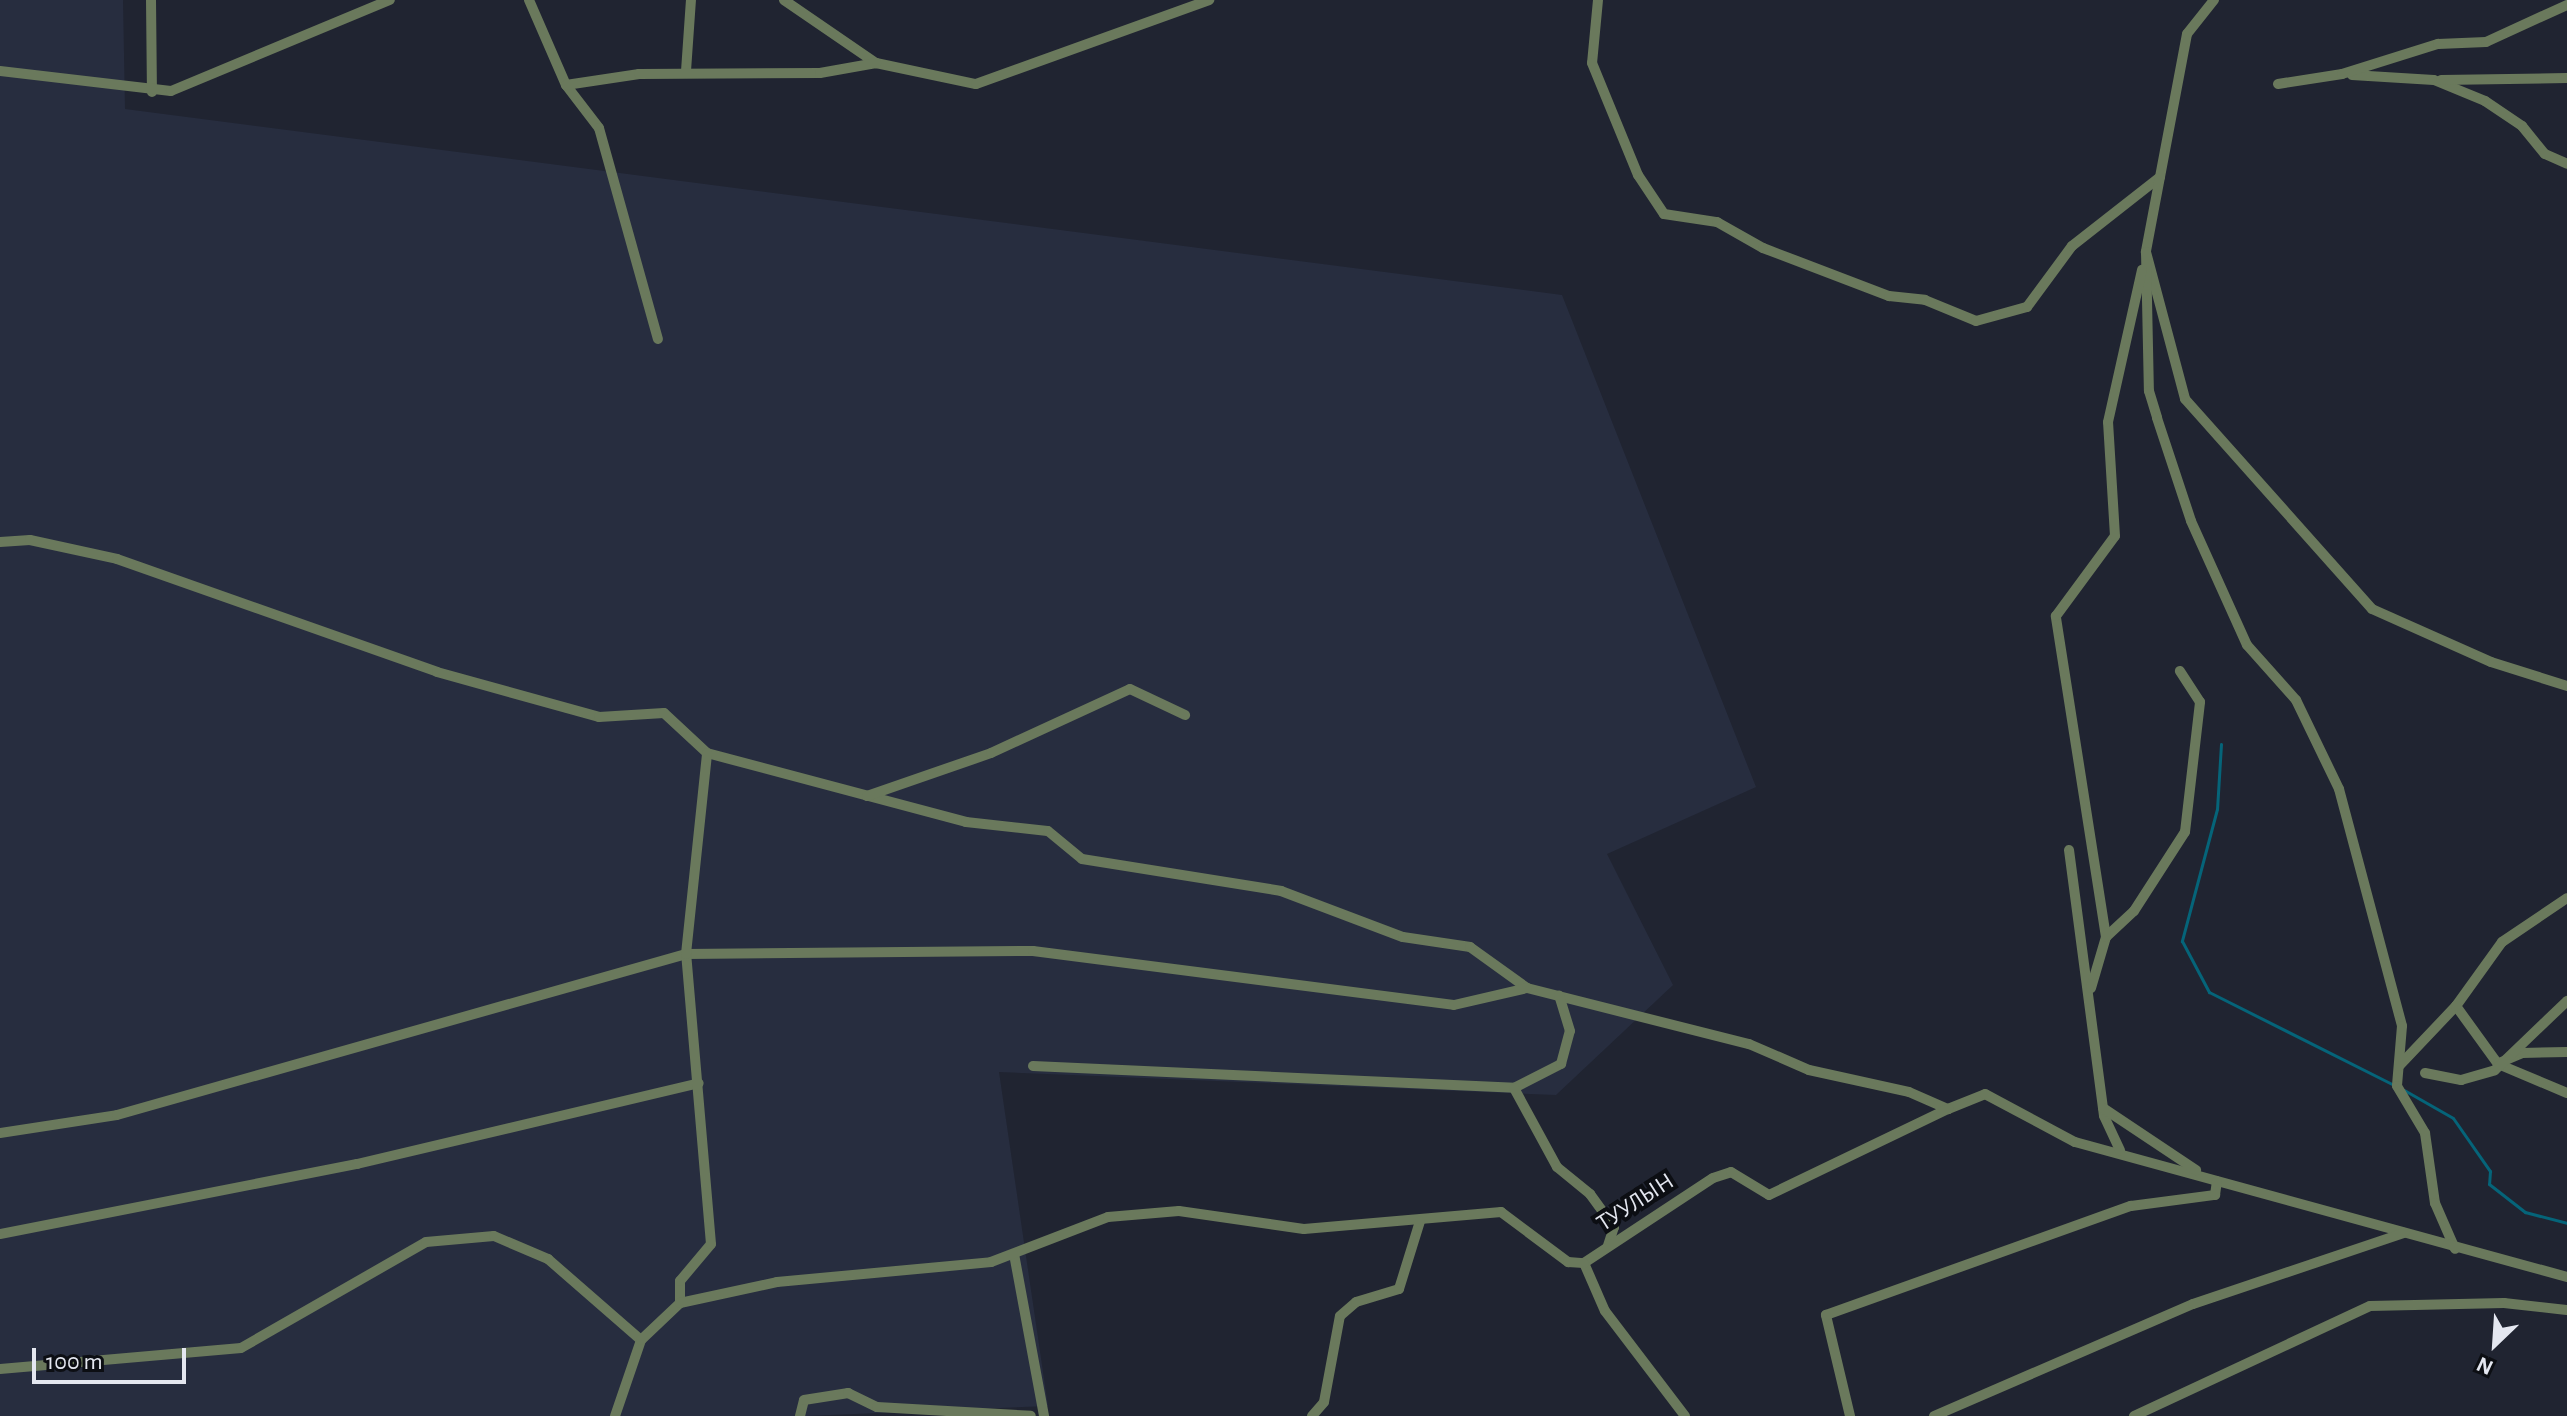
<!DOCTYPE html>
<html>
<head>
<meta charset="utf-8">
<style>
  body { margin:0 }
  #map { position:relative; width:2567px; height:1416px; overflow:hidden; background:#202431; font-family:"Alegreya Sans",sans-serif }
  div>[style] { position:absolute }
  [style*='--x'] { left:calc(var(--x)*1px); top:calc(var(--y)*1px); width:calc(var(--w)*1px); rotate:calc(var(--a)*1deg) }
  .built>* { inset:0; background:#272d3f }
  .stream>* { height:3px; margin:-1.5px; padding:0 1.5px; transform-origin:1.5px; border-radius:1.5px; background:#056479 }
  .street>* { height:10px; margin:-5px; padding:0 5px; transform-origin:5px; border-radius:5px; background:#6a795c }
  span { translate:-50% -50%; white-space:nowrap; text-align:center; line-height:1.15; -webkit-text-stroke:8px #0c0e13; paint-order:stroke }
  .street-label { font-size:24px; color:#e4e7f0 }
  .north { position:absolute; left:2455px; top:1304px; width:80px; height:80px; -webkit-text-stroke:6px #0c0e13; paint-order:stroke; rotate:205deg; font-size:22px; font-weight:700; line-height:32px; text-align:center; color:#e4e7f0 }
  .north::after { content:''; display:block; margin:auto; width:28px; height:36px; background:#e4e7f0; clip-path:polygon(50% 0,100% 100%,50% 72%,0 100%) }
  .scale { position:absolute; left:32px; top:1348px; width:154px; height:36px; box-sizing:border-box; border:4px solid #e4e7f0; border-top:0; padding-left:10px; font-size:24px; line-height:28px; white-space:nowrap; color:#e4e7f0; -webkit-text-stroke:6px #0c0e13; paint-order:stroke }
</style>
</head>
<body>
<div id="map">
  <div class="built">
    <i style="clip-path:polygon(0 0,123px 0,125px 109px,1562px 295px,1756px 787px,1607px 854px,1673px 985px,1556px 1095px,999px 1072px,1048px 1406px,806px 1416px,0 1416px)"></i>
  </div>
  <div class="stream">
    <i style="--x:2221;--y:744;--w:65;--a:93.5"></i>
    <i style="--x:2217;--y:809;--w:137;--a:104.9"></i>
    <i style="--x:2182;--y:941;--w:58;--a:62.1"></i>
    <i style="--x:2209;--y:992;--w:207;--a:26.7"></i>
    <i style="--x:2404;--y:1090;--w:56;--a:29.7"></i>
    <i style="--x:2453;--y:1118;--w:65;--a:55.1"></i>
    <i style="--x:2490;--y:1171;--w:13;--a:94"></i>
    <i style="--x:2489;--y:1184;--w:46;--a:37.9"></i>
    <i style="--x:2525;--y:1212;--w:43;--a:14.7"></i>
  </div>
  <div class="street">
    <i style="--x:151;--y:0;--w:92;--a:89.4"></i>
    <i style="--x:529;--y:0;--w:93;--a:66.5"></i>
    <i style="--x:566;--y:85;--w:54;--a:52.5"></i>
    <i style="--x:599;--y:128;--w:219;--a:74.4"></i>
    <i style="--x:784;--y:0;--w:112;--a:34.4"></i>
    <i style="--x:876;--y:63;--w:102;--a:11.9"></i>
    <i style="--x:976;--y:84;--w:248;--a:-19.8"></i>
    <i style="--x:1598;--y:0;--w:63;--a:95.4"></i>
    <i style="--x:1592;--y:63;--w:121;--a:67.7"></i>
    <i style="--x:1638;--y:175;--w:47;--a:56.3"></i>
    <i style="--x:1664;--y:214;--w:54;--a:8.6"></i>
    <i style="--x:1717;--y:222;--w:53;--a:29.5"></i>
    <i style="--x:1763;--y:248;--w:135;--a:20.9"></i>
    <i style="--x:1889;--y:296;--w:36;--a:6"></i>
    <i style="--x:1925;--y:300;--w:55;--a:22.4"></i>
    <i style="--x:1976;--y:321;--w:53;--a:-15.4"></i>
    <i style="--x:2027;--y:307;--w:76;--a:-53.6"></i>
    <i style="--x:2072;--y:246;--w:112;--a:-38.1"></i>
    <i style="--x:2214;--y:0;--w:43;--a:128.5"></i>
    <i style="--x:2187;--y:34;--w:222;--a:100.7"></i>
    <i style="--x:2146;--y:252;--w:152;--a:75.1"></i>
    <i style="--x:2185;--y:399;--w:281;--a:48.3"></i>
    <i style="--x:2372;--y:609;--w:130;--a:24"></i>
    <i style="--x:2491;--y:662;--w:80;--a:17.5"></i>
    <i style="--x:0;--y:71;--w:172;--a:6.7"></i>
    <i style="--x:171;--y:91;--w:237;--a:-22.6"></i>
    <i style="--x:686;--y:71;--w:71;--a:-86"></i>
    <i style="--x:2352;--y:75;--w:82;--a:3.5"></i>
    <i style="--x:2434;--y:80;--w:55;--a:22.4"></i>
    <i style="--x:2485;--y:101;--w:45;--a:34"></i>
    <i style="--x:2522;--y:126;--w:36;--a:51"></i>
    <i style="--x:2545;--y:154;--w:24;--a:24"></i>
    <i style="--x:2441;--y:80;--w:126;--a:-0.9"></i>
    <i style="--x:2278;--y:84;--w:65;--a:-8.9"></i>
    <i style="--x:2342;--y:74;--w:101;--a:-17.4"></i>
    <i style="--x:2438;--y:44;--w:48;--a:-2.4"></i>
    <i style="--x:2486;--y:42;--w:89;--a:-24.6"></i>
    <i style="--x:566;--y:85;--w:74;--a:-8.6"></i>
    <i style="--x:639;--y:74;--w:181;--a:-0.3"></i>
    <i style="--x:820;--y:73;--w:57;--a:-10.1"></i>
    <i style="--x:2146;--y:252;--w:139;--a:88.8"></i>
    <i style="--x:2149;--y:391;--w:28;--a:73"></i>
    <i style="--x:2157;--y:418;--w:108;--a:71.7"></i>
    <i style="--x:2191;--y:521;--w:136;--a:65.7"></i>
    <i style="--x:2247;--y:645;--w:74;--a:48.3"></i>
    <i style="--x:2296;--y:700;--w:99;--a:64.2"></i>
    <i style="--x:2339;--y:789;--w:245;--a:75.1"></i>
    <i style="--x:2402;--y:1026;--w:60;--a:94.8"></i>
    <i style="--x:2397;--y:1086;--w:55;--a:59.2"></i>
    <i style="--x:2425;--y:1133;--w:71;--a:81.9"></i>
    <i style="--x:2435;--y:1203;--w:50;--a:66.5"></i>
    <i style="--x:0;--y:542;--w:30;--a:-4"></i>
    <i style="--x:30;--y:540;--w:89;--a:12.3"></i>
    <i style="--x:117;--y:559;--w:339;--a:19.4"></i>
    <i style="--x:437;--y:672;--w:168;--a:15.5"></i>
    <i style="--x:599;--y:717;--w:65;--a:-3.5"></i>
    <i style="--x:664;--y:713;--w:59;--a:42.9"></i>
    <i style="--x:707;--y:753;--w:268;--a:14.9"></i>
    <i style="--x:966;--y:822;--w:82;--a:6.3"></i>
    <i style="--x:1048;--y:831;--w:44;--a:39.5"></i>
    <i style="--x:1082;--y:859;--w:202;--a:9.1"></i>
    <i style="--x:1281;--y:891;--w:130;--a:20.7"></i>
    <i style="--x:1403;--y:937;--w:68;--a:8.5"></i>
    <i style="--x:1470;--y:947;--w:70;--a:35.7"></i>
    <i style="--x:1527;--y:988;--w:229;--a:14.2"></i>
    <i style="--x:1749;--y:1044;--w:65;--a:23.4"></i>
    <i style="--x:1809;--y:1070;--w:102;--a:12.4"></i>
    <i style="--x:1909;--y:1092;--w:43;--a:23.6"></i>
    <i style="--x:1948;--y:1109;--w:40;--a:-22"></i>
    <i style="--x:1985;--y:1094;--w:102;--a:28.1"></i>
    <i style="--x:2075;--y:1142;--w:510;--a:15.34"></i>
    <i style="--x:867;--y:796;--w:131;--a:-19.1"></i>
    <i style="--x:991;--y:753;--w:153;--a:-24.7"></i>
    <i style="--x:1130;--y:689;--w:61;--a:25.3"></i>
    <i style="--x:2069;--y:850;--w:268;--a:82.5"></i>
    <i style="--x:2104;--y:1116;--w:38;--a:65"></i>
    <i style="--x:2106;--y:937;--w:38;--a:-43"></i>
    <i style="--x:2134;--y:911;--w:94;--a:-57.2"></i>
    <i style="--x:2185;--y:832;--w:131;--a:-83.4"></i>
    <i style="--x:2200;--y:702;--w:37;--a:-123"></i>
    <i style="--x:2091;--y:988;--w:53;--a:-73.6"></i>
    <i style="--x:2106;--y:937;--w:325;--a:-98.9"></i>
    <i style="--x:2056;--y:616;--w:99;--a:-53.6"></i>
    <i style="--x:2115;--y:536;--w:114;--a:-93.5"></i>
    <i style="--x:2108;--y:422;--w:156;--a:-77.4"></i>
    <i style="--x:2456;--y:1006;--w:72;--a:54.1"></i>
    <i style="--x:2498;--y:1064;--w:75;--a:22.8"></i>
    <i style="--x:2499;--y:1063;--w:25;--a:-23"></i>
    <i style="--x:2522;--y:1053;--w:45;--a:-1.3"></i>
    <i style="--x:1033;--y:1066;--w:482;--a:2.6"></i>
    <i style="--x:1514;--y:1088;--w:53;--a:-27.1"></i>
    <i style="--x:1561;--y:1064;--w:34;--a:-75"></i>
    <i style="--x:1570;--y:1031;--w:37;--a:-107"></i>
    <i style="--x:2399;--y:1066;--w:83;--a:-46.5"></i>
    <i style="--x:2456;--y:1006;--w:79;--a:-54.3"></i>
    <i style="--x:2502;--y:942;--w:78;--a:-34.1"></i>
    <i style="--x:2425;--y:1073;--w:37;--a:11"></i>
    <i style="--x:2461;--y:1080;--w:35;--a:-16"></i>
    <i style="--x:2495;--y:1070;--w:100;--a:-43.8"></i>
    <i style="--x:1514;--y:1088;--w:90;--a:61.4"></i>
    <i style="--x:1557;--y:1167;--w:43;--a:39.3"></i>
    <i style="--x:1590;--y:1194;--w:41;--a:54"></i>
    <i style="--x:1614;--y:1227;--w:20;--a:108"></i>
    <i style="--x:2103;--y:1108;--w:112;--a:33.7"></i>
    <i style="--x:0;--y:1133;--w:118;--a:-8.7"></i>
    <i style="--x:117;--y:1115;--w:591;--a:-15.8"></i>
    <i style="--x:686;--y:954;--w:347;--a:-0.5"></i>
    <i style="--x:1033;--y:951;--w:424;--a:7.3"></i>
    <i style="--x:1454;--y:1005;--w:75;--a:-13.1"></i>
    <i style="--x:0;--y:1234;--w:364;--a:-11.1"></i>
    <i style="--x:357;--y:1164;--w:351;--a:-13.3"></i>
    <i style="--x:1014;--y:1254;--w:165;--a:79.5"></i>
    <i style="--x:1584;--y:1263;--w:154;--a:-33.4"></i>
    <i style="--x:1713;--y:1178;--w:19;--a:-18"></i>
    <i style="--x:1731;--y:1172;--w:44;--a:31.2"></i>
    <i style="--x:1769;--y:1195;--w:199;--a:-25.7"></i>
    <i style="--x:1584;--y:1263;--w:52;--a:66.4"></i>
    <i style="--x:1605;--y:1311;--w:132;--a:52.7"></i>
    <i style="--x:680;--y:1303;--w:22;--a:-90"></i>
    <i style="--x:680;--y:1281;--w:48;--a:-50"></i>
    <i style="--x:711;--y:1244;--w:291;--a:-94.9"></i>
    <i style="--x:686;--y:954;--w:202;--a:-84"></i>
    <i style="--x:0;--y:1369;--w:242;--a:-5"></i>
    <i style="--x:241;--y:1348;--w:213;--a:-29.8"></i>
    <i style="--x:426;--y:1242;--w:68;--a:-5"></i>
    <i style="--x:494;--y:1236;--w:59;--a:23.1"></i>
    <i style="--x:548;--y:1259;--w:123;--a:41.1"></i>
    <i style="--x:615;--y:1416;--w:80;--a:-71.1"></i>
    <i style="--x:641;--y:1340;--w:54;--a:-43.5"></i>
    <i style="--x:680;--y:1303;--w:99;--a:-12.2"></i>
    <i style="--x:777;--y:1282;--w:215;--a:-5.3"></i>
    <i style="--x:991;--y:1262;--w:125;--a:-21"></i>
    <i style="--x:1108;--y:1217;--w:71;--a:-4.8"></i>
    <i style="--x:1179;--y:1211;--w:126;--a:8.2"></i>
    <i style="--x:1304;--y:1229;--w:198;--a:-4.9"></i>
    <i style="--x:1501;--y:1212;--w:84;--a:36.7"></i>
    <i style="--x:1568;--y:1262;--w:16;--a:4"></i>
    <i style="--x:800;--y:1416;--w:16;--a:-76"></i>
    <i style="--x:804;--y:1400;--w:45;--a:-9"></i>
    <i style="--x:848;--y:1393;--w:32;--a:26"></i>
    <i style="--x:877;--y:1407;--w:154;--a:3.3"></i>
    <i style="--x:1312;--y:1416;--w:18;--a:-49"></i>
    <i style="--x:1324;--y:1402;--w:87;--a:-79.5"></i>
    <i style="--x:1340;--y:1316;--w:21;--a:-41"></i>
    <i style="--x:1356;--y:1302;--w:45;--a:-16.8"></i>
    <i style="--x:1399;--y:1289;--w:71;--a:-72.8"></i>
    <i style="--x:1850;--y:1416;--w:104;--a:-103.4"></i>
    <i style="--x:1826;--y:1315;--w:324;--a:-19.7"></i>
    <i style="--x:2131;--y:1206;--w:85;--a:-7.5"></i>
    <i style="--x:2215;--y:1195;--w:14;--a:-82"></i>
    <i style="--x:1934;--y:1416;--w:282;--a:-23.4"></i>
    <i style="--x:2193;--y:1304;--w:223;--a:-18.6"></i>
    <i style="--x:2134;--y:1416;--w:260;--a:-25"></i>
    <i style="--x:2370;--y:1306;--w:134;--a:-1.3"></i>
    <i style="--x:2504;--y:1303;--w:63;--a:6.3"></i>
  </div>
  <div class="street-label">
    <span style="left:1636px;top:1203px;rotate:-33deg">ТУУЛЫН</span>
  </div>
  <div class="north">N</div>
  <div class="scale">100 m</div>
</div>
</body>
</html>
